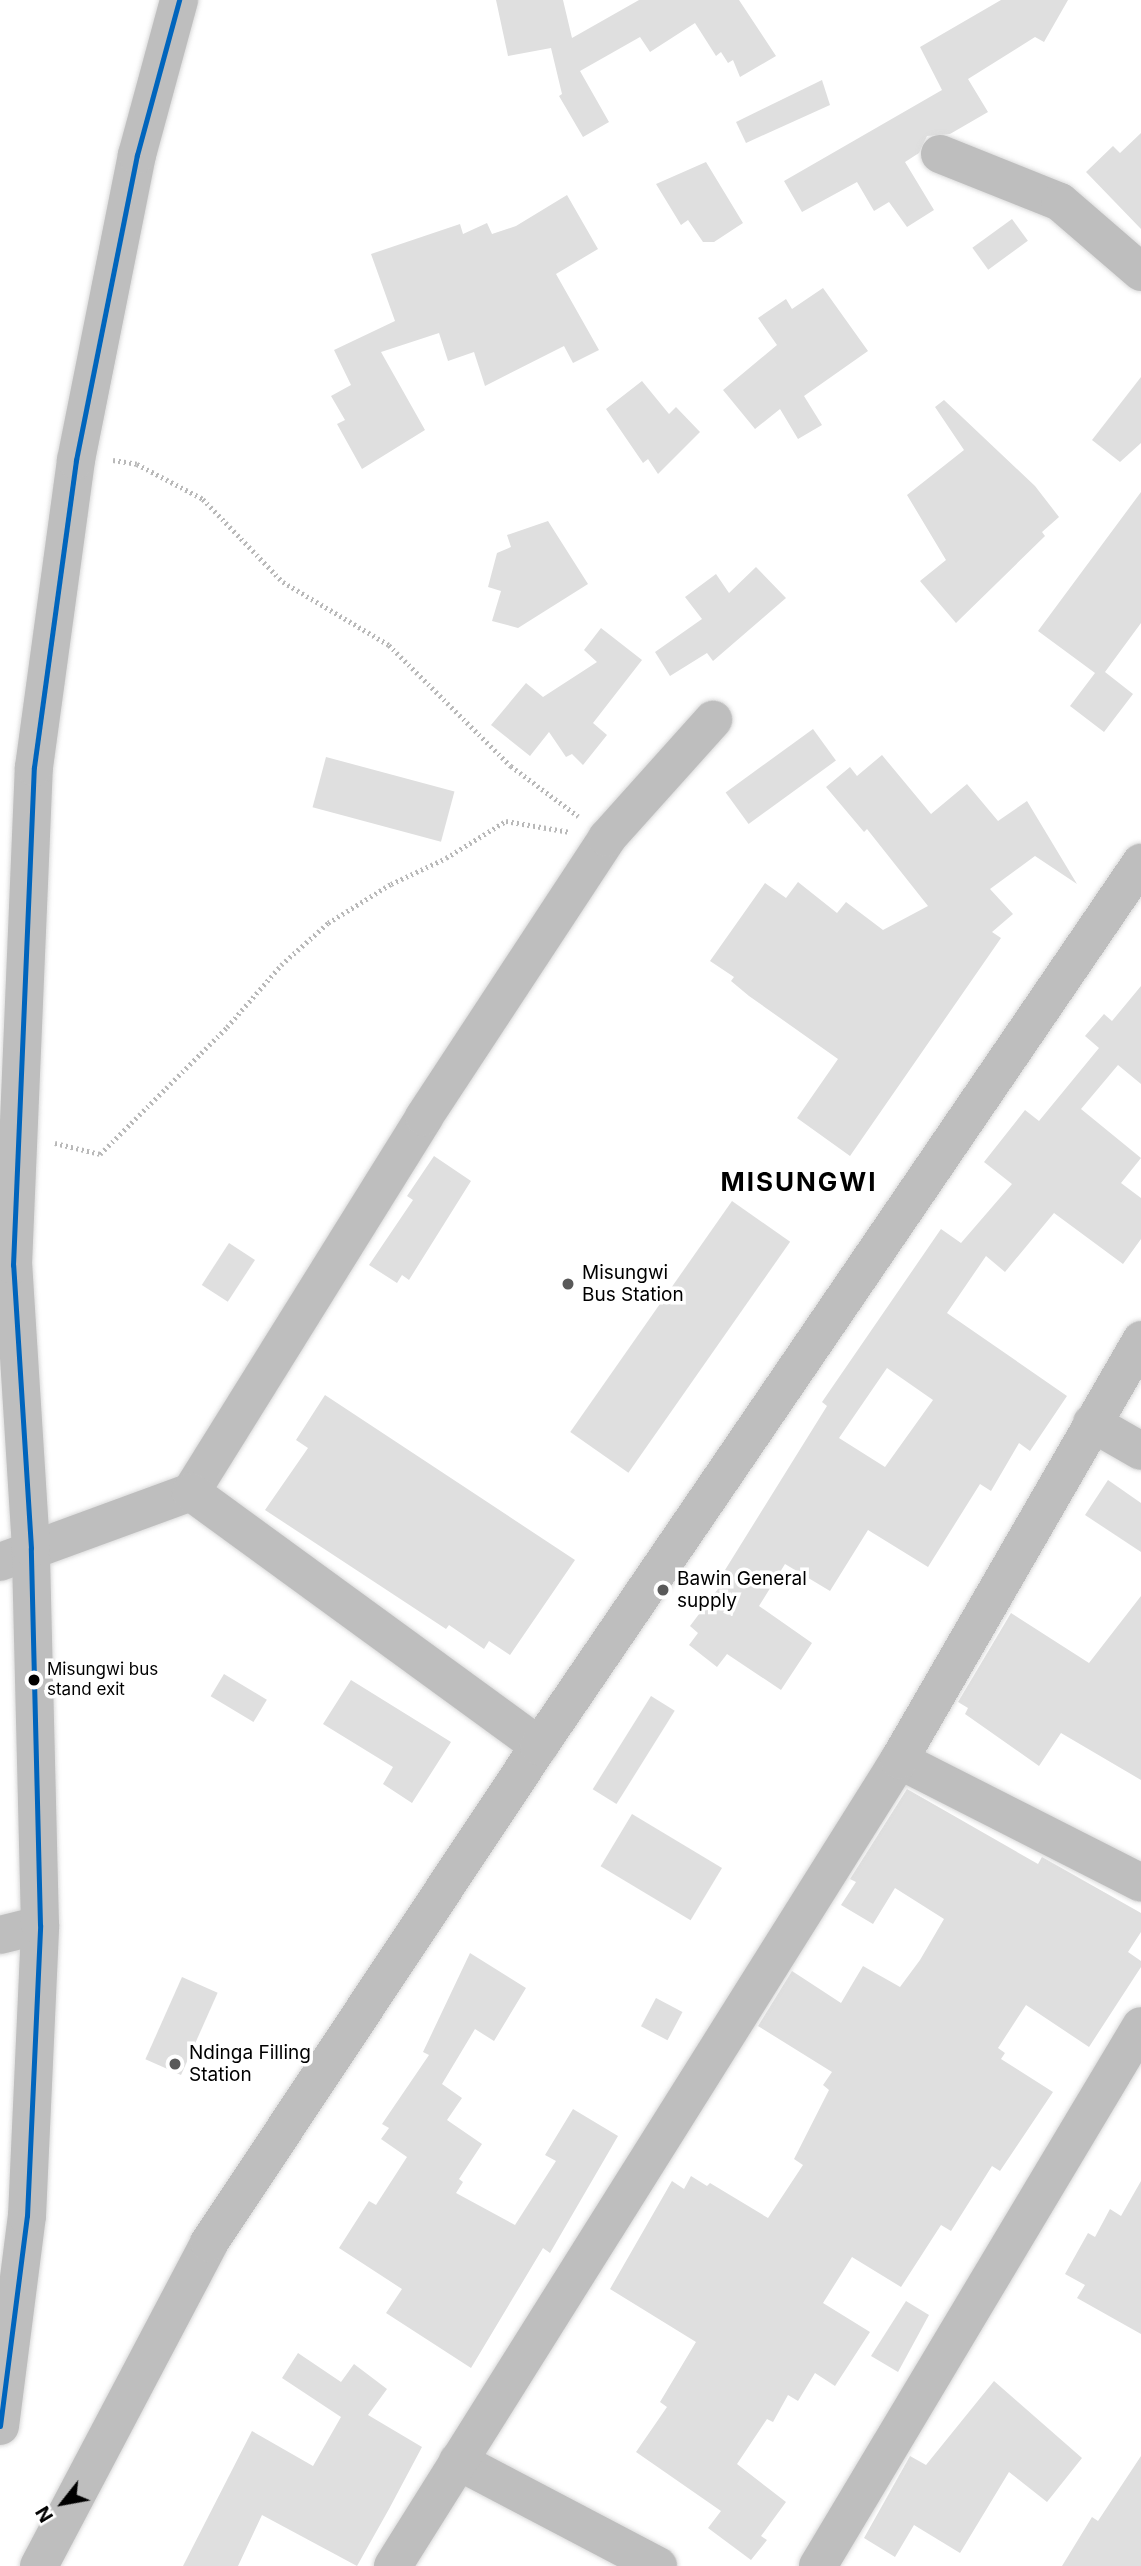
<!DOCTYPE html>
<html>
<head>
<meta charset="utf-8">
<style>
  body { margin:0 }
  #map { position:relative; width:1141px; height:2566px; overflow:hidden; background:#fff; font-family:Inter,sans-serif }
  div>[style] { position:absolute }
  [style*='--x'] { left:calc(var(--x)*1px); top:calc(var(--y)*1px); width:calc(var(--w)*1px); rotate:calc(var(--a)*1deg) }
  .building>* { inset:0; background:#dfdfdf; transform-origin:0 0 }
  .path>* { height:4.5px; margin-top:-2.25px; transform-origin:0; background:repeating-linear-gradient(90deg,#b9b9b9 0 2px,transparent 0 5.5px) }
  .roads { filter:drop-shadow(0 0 2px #dbdbdb) drop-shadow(0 0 2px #dbdbdb) }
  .minor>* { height:38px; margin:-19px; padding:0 19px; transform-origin:19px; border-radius:19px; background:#bebebe }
  .highway>* { height:38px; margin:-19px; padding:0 19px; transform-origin:19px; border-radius:19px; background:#bebebe }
  .bus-1>* { height:5px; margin:-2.5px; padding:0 2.5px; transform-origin:2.5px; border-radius:2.5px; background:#0065bd }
  .dots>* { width:19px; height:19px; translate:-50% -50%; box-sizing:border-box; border:4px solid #fff; border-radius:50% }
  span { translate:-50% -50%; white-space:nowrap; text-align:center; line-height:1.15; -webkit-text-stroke:7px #fff; paint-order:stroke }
  .bus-label { font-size:17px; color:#000 }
  .left { translate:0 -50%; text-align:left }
  .poi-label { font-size:19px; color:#000 }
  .district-label { font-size:26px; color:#000; font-weight:700; letter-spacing:2px }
  .north { position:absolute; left:28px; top:2468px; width:70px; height:70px; -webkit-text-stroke:5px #fff; paint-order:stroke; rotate:239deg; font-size:19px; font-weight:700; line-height:28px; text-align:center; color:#000 }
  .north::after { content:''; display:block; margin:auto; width:24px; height:32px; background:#000; clip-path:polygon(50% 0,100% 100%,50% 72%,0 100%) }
</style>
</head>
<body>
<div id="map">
  <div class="building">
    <i style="clip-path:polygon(496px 0,563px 0,572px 38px,639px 0,739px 0,776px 56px,740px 77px,733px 60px,728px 63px,721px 52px,716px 56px,695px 23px,650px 52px,640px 37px,580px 71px,609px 122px,583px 137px,559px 96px,562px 94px,551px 48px,508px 56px)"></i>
    <i style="clip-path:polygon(1001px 0,1068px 0,1044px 42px,1035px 37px,968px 79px,988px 112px,950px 134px,927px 136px,919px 153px,905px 162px,934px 210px,907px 227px,889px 202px,874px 211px,857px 182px,802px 212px,784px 181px,942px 90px,920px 47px)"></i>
    <i style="clip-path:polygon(822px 80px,830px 105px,746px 143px,736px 122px)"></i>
    <i style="clip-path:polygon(1141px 133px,1141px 229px,1086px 172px,1113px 146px,1120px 153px)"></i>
    <i style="clip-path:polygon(706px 162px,743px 223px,714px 242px,703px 242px,688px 220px,681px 225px,656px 184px)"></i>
    <i style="clip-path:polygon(567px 195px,598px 249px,556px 274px,599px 350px,573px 363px,564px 346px,485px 386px,474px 352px,448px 361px,439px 333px,381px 352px,425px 430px,362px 469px,337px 424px,345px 420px,331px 396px,351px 385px,334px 350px,395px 321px,371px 254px,460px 224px,463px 234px,487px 223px,492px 234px,516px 226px)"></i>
    <i style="left:1012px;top:219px;width:27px;height:49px;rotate:54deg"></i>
    <i style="clip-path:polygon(823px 288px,868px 351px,804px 396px,822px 425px,798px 439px,780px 409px,755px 429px,723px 390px,777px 345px,758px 318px,786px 299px,792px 309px)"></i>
    <i style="clip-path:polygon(1141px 377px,1141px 443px,1120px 462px,1092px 440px)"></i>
    <i style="clip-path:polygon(642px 381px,669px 414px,676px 407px,700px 432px,658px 474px,648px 459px,643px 463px,606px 409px)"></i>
    <i style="clip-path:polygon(944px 400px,1035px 486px,1059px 517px,1042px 532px,1045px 536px,956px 623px,920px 581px,946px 560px,907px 495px,964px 450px,935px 407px)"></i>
    <i style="clip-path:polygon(1141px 492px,1141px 623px,1105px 672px,1133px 694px,1104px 732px,1070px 706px,1095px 673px,1038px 631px)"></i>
    <i style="clip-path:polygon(548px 521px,588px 584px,518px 628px,492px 621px,501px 591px,488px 587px,497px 553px,511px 547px,507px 535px)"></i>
    <i style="clip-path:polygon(756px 567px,786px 598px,713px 661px,707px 653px,670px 676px,655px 652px,702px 619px,685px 597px,716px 574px,729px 593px)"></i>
    <i style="clip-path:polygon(601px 628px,642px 660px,593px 723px,607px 735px,583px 765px,572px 754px,566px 757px,549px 732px,530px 756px,491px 725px,526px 683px,543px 697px,597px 662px,584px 650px)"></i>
    <i style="left:813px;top:729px;width:39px;height:108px;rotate:54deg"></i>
    <i style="clip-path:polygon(882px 755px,931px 814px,967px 784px,998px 821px,1027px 801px,1077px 884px,1035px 856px,990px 889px,1013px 914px,992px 932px,1001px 938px,850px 1156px,797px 1118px,838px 1059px,749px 996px,731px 981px,734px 977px,710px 961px,765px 883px,786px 898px,798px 882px,837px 913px,846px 902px,883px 930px,928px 906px,867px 829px,864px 832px,826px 787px,850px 767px,857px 776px)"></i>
    <i style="left:326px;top:757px;width:133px;height:52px;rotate:15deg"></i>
    <i style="clip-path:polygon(evenodd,1141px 986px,1141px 1084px,1118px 1065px,1081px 1109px,1141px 1158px,1121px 1183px,1141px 1198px,1141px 1239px,1123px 1264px,1054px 1213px,1005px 1272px,986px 1256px,947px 1313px,1067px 1396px,1030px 1451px,1019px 1443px,991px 1491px,980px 1484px,928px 1567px,868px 1530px,830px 1591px,785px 1564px,759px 1606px,812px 1643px,781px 1690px,727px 1654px,717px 1667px,689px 1645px,698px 1633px,690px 1626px,730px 1573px,725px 1570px,827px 1406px,822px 1402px,941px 1229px,961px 1243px,1012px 1184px,984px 1162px,1025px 1110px,1039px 1121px,1099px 1048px,1085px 1036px,1104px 1014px,1112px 1021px,1141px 986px,887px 1368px,933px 1400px,885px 1467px,839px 1438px,887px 1368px)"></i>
    <i style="clip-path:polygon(434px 1156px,471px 1181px,409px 1280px,402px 1275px,397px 1283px,369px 1265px,413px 1200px,407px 1196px)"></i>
    <i style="left:732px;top:1201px;width:71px;height:282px;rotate:35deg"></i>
    <i style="left:229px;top:1243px;width:31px;height:50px;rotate:33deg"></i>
    <i style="clip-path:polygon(325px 1395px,575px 1560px,510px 1655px,489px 1641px,484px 1649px,449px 1625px,446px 1629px,265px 1510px,308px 1448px,296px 1440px)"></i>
    <i style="clip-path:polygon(1108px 1480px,1141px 1503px,1141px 1552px,1085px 1515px)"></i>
    <i style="clip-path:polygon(1141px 1596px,1141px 1780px,1061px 1733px,1039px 1766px,965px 1714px,968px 1708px,958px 1702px,1011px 1613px,1089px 1663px)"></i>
    <i style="left:224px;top:1674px;width:50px;height:26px;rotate:31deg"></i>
    <i style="clip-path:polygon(351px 1680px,451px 1742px,412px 1803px,383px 1784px,393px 1767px,323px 1724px)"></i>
    <i style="left:651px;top:1696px;width:28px;height:110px;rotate:32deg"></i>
    <i style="clip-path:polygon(907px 1789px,1038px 1864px,1042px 1857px,1141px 1913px,1141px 1932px,1128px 1952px,1141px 1961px,1141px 1967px,1089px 2047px,1026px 2005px,998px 2048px,1005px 2053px,1001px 2059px,1053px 2092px,1000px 2171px,992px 2166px,951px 2231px,941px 2225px,901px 2287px,852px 2257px,823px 2303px,870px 2332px,835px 2386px,815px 2373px,798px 2401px,788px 2395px,773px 2422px,767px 2419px,737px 2464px,786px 2502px,761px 2536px,767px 2540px,751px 2560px,708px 2528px,721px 2511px,636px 2452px,667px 2407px,660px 2402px,696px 2342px,610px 2289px,672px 2181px,684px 2189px,691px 2176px,707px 2186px,710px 2183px,768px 2218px,803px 2165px,794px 2159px,829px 2090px,823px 2085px,832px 2072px,758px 2026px,792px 1971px,841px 2003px,863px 1966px,900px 1987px,920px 1960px,944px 1919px,895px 1888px,873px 1924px,841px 1905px,856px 1882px,850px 1879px)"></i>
    <i style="left:632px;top:1814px;width:105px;height:61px;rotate:31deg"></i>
    <i style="clip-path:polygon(470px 1953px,526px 1988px,494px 2041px,475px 2029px,442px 2084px,462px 2098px,447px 2120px,482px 2144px,459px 2179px,463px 2182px,456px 2193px,515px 2225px,556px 2161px,545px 2155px,573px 2109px,618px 2136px,550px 2253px,543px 2248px,471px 2368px,386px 2313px,402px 2289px,339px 2248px,369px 2201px,376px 2205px,407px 2157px,381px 2139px,389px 2128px,382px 2124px,429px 2055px,423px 2052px)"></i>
    <i style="left:182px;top:1977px;width:39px;height:90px;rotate:24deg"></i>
    <i style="left:656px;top:1998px;width:30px;height:32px;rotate:28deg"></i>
    <i style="clip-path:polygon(1141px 2181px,1141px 2334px,1077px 2298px,1085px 2285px,1065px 2274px,1088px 2233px,1095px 2237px,1110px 2209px,1121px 2216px)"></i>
    <i style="clip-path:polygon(906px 2301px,929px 2315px,898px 2372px,871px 2356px)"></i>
    <i style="clip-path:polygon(298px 2353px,341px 2382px,354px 2364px,387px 2389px,368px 2415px,422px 2447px,389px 2509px,357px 2566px,262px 2515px,238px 2566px,183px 2566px,252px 2431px,313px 2466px,341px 2417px,282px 2378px)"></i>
    <i style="clip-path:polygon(994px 2381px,1082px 2458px,1047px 2502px,1009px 2472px,960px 2553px,914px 2525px,895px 2557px,864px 2538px,910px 2456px,926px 2465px)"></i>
    <i style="clip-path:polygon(1141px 2456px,1141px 2566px,1062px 2566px,1092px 2517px,1098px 2521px)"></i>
  </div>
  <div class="path">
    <i style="--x:113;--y:460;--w:24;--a:9"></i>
    <i style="--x:137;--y:464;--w:75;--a:27.9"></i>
    <i style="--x:203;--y:499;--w:115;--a:46.1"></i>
    <i style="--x:283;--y:582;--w:123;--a:30.7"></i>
    <i style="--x:389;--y:645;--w:172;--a:44.8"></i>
    <i style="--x:511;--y:766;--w:84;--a:36.7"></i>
    <i style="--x:55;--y:1143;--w:46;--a:13.7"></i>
    <i style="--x:100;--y:1154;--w:180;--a:-45"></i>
    <i style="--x:227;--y:1027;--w:82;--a:-48.9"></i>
    <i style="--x:281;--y:965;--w:63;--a:-41.8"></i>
    <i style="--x:328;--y:923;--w:74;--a:-31.8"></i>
    <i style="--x:391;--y:884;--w:61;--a:-25.3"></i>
    <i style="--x:446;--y:858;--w:70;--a:-31.7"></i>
    <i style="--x:506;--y:821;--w:65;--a:9.8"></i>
  </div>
  <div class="roads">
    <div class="minor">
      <i style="--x:940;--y:154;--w:129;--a:21.8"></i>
      <i style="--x:1060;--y:202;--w:107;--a:40.8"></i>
      <i style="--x:1092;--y:1423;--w:56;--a:29.7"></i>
      <i style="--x:191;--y:1492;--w:441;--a:-58.1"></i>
      <i style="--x:424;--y:1117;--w:334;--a:-56.7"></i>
      <i style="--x:607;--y:838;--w:159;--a:-48.1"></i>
      <i style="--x:0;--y:1562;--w:203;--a:-20.1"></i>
      <i style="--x:191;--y:1492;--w:431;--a:36.1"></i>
      <i style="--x:899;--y:1760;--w:271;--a:26.9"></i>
      <i style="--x:0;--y:1935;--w:41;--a:-14"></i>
      <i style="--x:458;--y:2461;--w:226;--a:27.7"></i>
      <i style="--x:39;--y:2566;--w:365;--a:-62.2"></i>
      <i style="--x:209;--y:2243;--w:597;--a:-56.42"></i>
      <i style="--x:539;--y:1746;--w:1069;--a:-55.72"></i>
      <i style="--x:393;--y:2566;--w:952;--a:-57.88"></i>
      <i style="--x:899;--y:1760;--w:485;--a:-60"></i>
      <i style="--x:818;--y:2566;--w:629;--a:-59.11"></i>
    </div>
    <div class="highway">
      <i style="--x:0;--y:2426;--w:212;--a:-82.7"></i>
      <i style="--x:27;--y:2216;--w:291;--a:-87.4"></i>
      <i style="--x:40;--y:1925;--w:377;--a:-91.4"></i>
      <i style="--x:31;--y:1548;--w:284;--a:-93.6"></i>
      <i style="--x:13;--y:1265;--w:498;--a:-87.6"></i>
      <i style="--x:34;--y:767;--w:310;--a:-82.2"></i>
      <i style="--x:76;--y:460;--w:311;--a:-78.7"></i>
      <i style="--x:137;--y:155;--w:161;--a:-74.8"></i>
    </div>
  </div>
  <div class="bus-1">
    <i style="--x:0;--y:2426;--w:212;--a:-82.7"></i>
    <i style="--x:27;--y:2216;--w:291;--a:-87.4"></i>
    <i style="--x:40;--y:1925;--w:377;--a:-91.4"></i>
    <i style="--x:31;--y:1548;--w:284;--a:-93.6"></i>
    <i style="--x:13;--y:1265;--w:498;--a:-87.6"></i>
    <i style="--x:34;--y:767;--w:310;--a:-82.2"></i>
    <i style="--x:76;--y:460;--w:311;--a:-78.7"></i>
    <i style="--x:137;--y:155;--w:161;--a:-74.8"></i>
  </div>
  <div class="dots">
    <i style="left:568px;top:1284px;background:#595959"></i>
    <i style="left:663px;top:1590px;background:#595959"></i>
    <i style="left:34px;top:1680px;background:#000"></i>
    <i style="left:175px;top:2064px;background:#595959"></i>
  </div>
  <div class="bus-label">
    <span class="left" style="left:47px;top:1680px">Misungwi bus<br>stand exit</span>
  </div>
  <div class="poi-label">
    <span class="left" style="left:582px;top:1284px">Misungwi<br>Bus Station</span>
    <span class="left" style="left:677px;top:1590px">Bawin General<br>supply</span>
    <span class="left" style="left:189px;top:2064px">Ndinga Filling<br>Station</span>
  </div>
  <div class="district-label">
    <span style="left:799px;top:1182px">MISUNGWI</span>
  </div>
  <div class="north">N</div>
</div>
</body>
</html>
